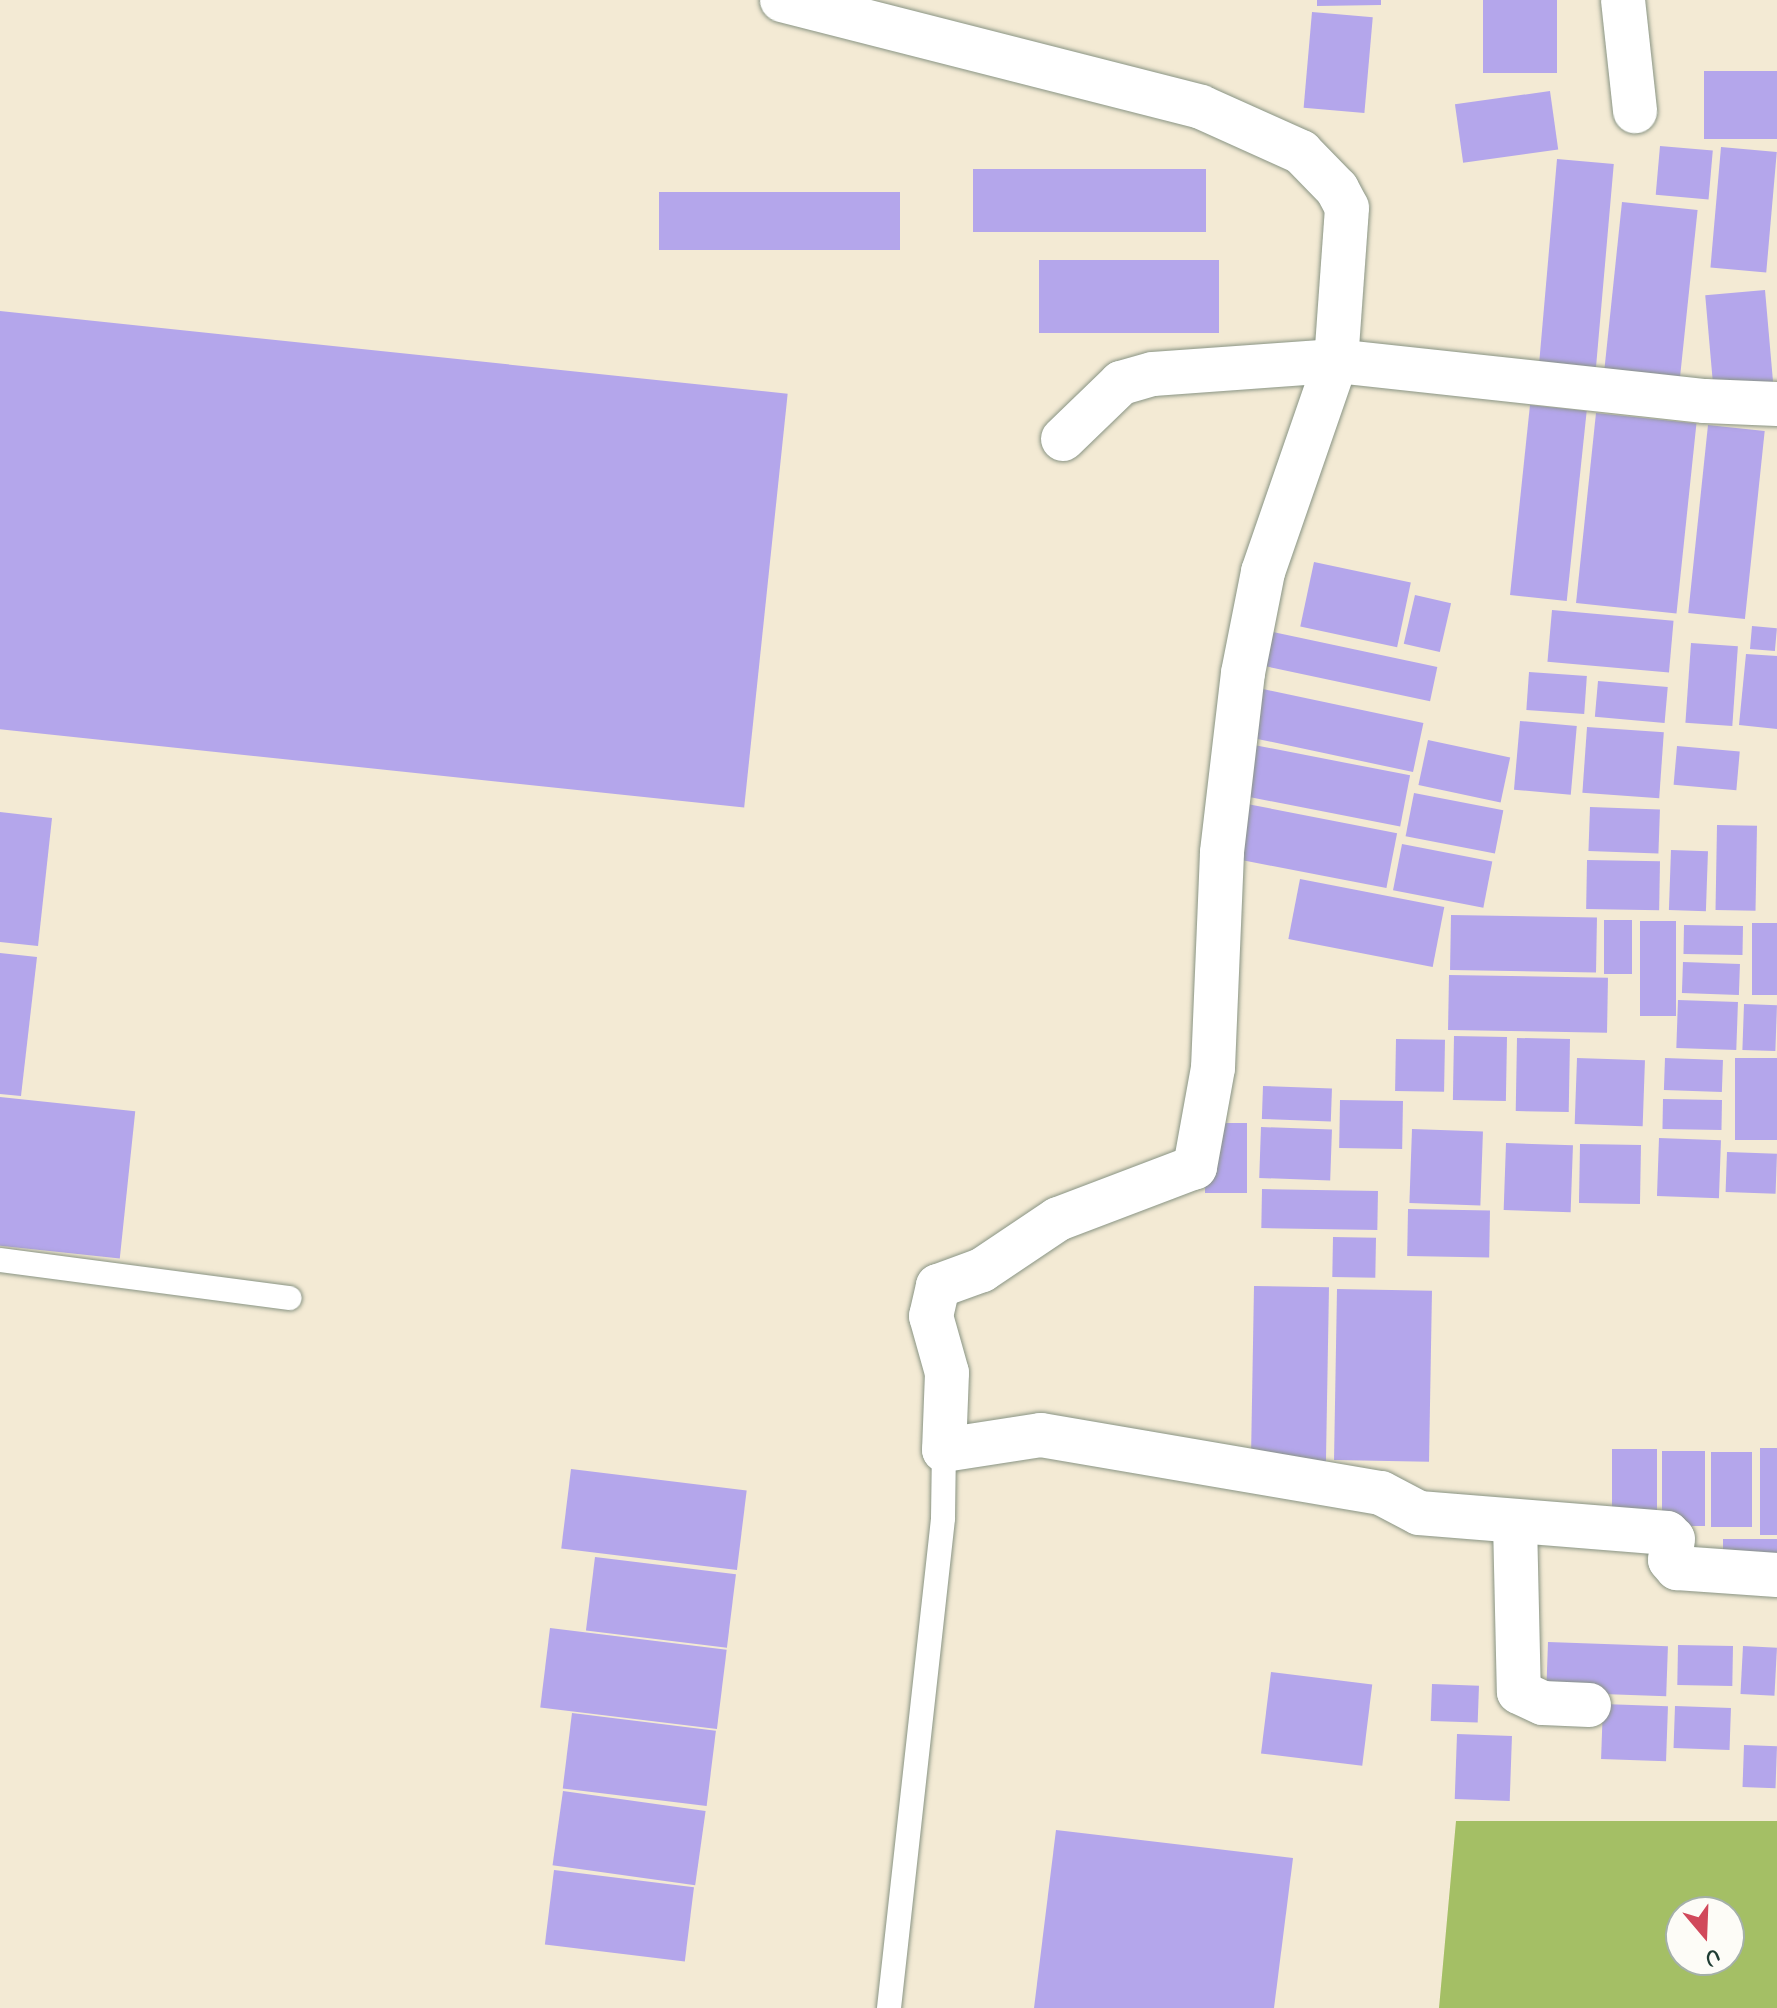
<!DOCTYPE html>
<html>
<head>
<meta charset="utf-8">
<style>
  body { margin:0 }
  #map { position:relative; width:1777px; height:2008px; overflow:hidden; background:#f3ead4; font-family:Mynerve,sans-serif }
  div>[style] { position:absolute }
  [style*='--x'] { left:calc(var(--x)*1px); top:calc(var(--y)*1px); width:calc(var(--w)*1px); rotate:calc(var(--a)*1deg) }
  .green>* { inset:0; background:#a4bf65 }
  .building>* { inset:0; background:#b4a6eb; transform-origin:0 0 }
  .roads { filter:drop-shadow(0 0 2px #899484) drop-shadow(0 0 2px #899484) }
  .service>* { height:24px; margin:-12px; padding:0 12px; transform-origin:12px; border-radius:12px; background:#fff }
  .minor>* { height:44px; margin:-22px; padding:0 22px; transform-origin:22px; border-radius:22px; background:#fff }
  span { translate:-50% -50%; white-space:nowrap; text-align:center; line-height:1.15; -webkit-text-stroke:8px #fdfcf7; paint-order:stroke }
  .north { position:absolute; left:1665px; top:1896px; width:80px; height:80px; box-sizing:border-box; background:#fdfcf7; border:2px solid #a4b0a9; border-radius:50%; rotate:161deg; font-size:22px; font-weight:700; line-height:32px; text-align:center; color:#1f3d34 }
  .north::after { content:''; display:block; margin:auto; width:28px; height:36px; background:#d1495b; clip-path:polygon(50% 0,100% 100%,50% 72%,0 100%) }
</style>
</head>
<body>
<div id="map">
  <div class="green">
    <i style="clip-path:polygon(evenodd,1456px 1821px,1777px 1821px,1777px 2008px,1439px 2008px,1456px 1821px,1681px 1912px,1729px 1912px,1729px 1960px,1681px 1960px,1681px 1912px)"></i>
  </div>
  <div class="building">
    <i style="clip-path:polygon(1317px 0,1381px 0,1381px 5px,1317px 6px)"></i>
    <i style="left:1483px;top:0;width:74px;height:73px"></i>
    <i style="left:1312px;top:12px;width:61px;height:96px;rotate:5deg"></i>
    <i style="left:1777px;top:71px;width:68px;height:73px;rotate:90deg"></i>
    <i style="left:1550px;top:91px;width:59px;height:96px;rotate:82deg"></i>
    <i style="left:1660px;top:146px;width:53px;height:49px;rotate:5deg"></i>
    <i style="left:1721px;top:147px;width:56px;height:121px;rotate:5deg"></i>
    <i style="left:1557px;top:159px;width:57px;height:210px;rotate:5deg"></i>
    <i style="left:973px;top:169px;width:233px;height:63px"></i>
    <i style="left:900px;top:192px;width:58px;height:241px;rotate:90deg"></i>
    <i style="left:1622px;top:202px;width:76px;height:173px;rotate:6deg"></i>
    <i style="left:1039px;top:260px;width:180px;height:73px"></i>
    <i style="left:1765px;top:290px;width:101px;height:60px;rotate:85deg"></i>
    <i style="left:0;top:311px;width:792px;height:416px;rotate:6deg"></i>
    <i style="left:1530px;top:405px;width:57px;height:191px;rotate:6deg"></i>
    <i style="left:1596px;top:413px;width:101px;height:191px;rotate:6deg"></i>
    <i style="left:1708px;top:425px;width:57px;height:189px;rotate:6deg"></i>
    <i style="left:1314px;top:562px;width:99px;height:66px;rotate:12deg"></i>
    <i style="left:1415px;top:595px;width:37px;height:50px;rotate:13deg"></i>
    <i style="left:1552px;top:610px;width:122px;height:52px;rotate:5deg"></i>
    <i style="left:1752px;top:626px;width:25px;height:23px;rotate:5deg"></i>
    <i style="left:1273px;top:632px;width:168px;height:35px;rotate:12deg"></i>
    <i style="left:1691px;top:643px;width:47px;height:80px;rotate:4deg"></i>
    <i style="clip-path:polygon(1746px 654px,1777px 656px,1777px 729px,1739px 725px)"></i>
    <i style="left:1529px;top:672px;width:58px;height:38px;rotate:4deg"></i>
    <i style="left:1598px;top:681px;width:70px;height:36px;rotate:5deg"></i>
    <i style="left:1263px;top:689px;width:164px;height:50px;rotate:12deg"></i>
    <i style="left:1520px;top:721px;width:57px;height:69px;rotate:5deg"></i>
    <i style="left:1587px;top:727px;width:77px;height:66px;rotate:4deg"></i>
    <i style="left:1428px;top:740px;width:84px;height:46px;rotate:12deg"></i>
    <i style="left:1254px;top:745px;width:159px;height:52px;rotate:11deg"></i>
    <i style="left:1677px;top:746px;width:63px;height:39px;rotate:5deg"></i>
    <i style="left:1414px;top:793px;width:91px;height:44px;rotate:11deg"></i>
    <i style="left:1242px;top:803px;width:158px;height:56px;rotate:11deg"></i>
    <i style="left:1590px;top:807px;width:70px;height:44px;rotate:2deg"></i>
    <i style="clip-path:polygon(0 812px,52px 818px,38px 946px,0 942px)"></i>
    <i style="left:1717px;top:825px;width:40px;height:85px;rotate:1deg"></i>
    <i style="left:1402px;top:844px;width:92px;height:47px;rotate:11deg"></i>
    <i style="left:1671px;top:850px;width:37px;height:60px;rotate:2deg"></i>
    <i style="left:1587px;top:860px;width:73px;height:49px;rotate:1deg"></i>
    <i style="left:1300px;top:879px;width:147px;height:61px;rotate:11deg"></i>
    <i style="left:1451px;top:915px;width:146px;height:55px;rotate:1deg"></i>
    <i style="left:1604px;top:920px;width:28px;height:54px"></i>
    <i style="left:1640px;top:921px;width:36px;height:95px"></i>
    <i style="left:1752px;top:923px;width:25px;height:72px"></i>
    <i style="left:1684px;top:925px;width:59px;height:29px;rotate:1deg"></i>
    <i style="clip-path:polygon(0 953px,37px 957px,21px 1096px,0 1094px)"></i>
    <i style="left:1683px;top:962px;width:57px;height:31px;rotate:2deg"></i>
    <i style="left:1449px;top:975px;width:159px;height:55px;rotate:1deg"></i>
    <i style="left:1678px;top:1000px;width:60px;height:48px;rotate:2deg"></i>
    <i style="left:1744px;top:1004px;width:33px;height:46px;rotate:2deg"></i>
    <i style="left:1454px;top:1036px;width:53px;height:64px;rotate:1deg"></i>
    <i style="left:1517px;top:1038px;width:53px;height:73px;rotate:1deg"></i>
    <i style="left:1396px;top:1039px;width:49px;height:52px;rotate:1deg"></i>
    <i style="left:1577px;top:1058px;width:68px;height:66px;rotate:2deg"></i>
    <i style="left:1665px;top:1058px;width:58px;height:32px;rotate:2deg"></i>
    <i style="left:1735px;top:1058px;width:42px;height:82px"></i>
    <i style="left:1263px;top:1086px;width:69px;height:33px;rotate:2deg"></i>
    <i style="left:0;top:1097px;width:136px;height:148px;rotate:6deg"></i>
    <i style="left:1663px;top:1099px;width:59px;height:30px;rotate:1deg"></i>
    <i style="left:1340px;top:1100px;width:63px;height:48px;rotate:1deg"></i>
    <i style="left:1205px;top:1123px;width:42px;height:70px"></i>
    <i style="left:1261px;top:1127px;width:71px;height:51px;rotate:2deg"></i>
    <i style="left:1412px;top:1129px;width:71px;height:74px;rotate:2deg"></i>
    <i style="left:1659px;top:1138px;width:62px;height:58px;rotate:2deg"></i>
    <i style="left:1506px;top:1143px;width:67px;height:67px;rotate:2deg"></i>
    <i style="left:1580px;top:1144px;width:61px;height:59px;rotate:1deg"></i>
    <i style="left:1727px;top:1152px;width:50px;height:40px;rotate:2deg"></i>
    <i style="left:1262px;top:1189px;width:116px;height:39px;rotate:1deg"></i>
    <i style="left:1408px;top:1209px;width:82px;height:47px;rotate:1deg"></i>
    <i style="left:1333px;top:1237px;width:43px;height:40px;rotate:1deg"></i>
    <i style="left:1254px;top:1286px;width:75px;height:178px;rotate:1deg"></i>
    <i style="left:1337px;top:1289px;width:95px;height:171px;rotate:1deg"></i>
    <i style="left:1760px;top:1448px;width:17px;height:87px"></i>
    <i style="left:1612px;top:1449px;width:45px;height:73px"></i>
    <i style="left:1705px;top:1451px;width:75px;height:43px;rotate:90deg"></i>
    <i style="left:1711px;top:1452px;width:41px;height:75px"></i>
    <i style="left:571px;top:1469px;width:177px;height:80px;rotate:7deg"></i>
    <i style="left:1777px;top:1539px;width:26px;height:54px;rotate:90deg"></i>
    <i style="left:595px;top:1557px;width:142px;height:74px;rotate:7deg"></i>
    <i style="left:550px;top:1628px;width:178px;height:80px;rotate:7deg"></i>
    <i style="left:1548px;top:1642px;width:120px;height:50px;rotate:2deg"></i>
    <i style="left:1678px;top:1645px;width:55px;height:40px;rotate:1deg"></i>
    <i style="left:1743px;top:1646px;width:34px;height:48px;rotate:3deg"></i>
    <i style="left:1271px;top:1672px;width:102px;height:82px;rotate:7deg"></i>
    <i style="left:1432px;top:1684px;width:47px;height:37px;rotate:2deg"></i>
    <i style="left:1603px;top:1704px;width:65px;height:55px;rotate:2deg"></i>
    <i style="left:1675px;top:1706px;width:56px;height:42px;rotate:2deg"></i>
    <i style="left:572px;top:1713px;width:145px;height:76px;rotate:7deg"></i>
    <i style="left:1457px;top:1734px;width:55px;height:65px;rotate:2deg"></i>
    <i style="left:1744px;top:1745px;width:33px;height:42px;rotate:2deg"></i>
    <i style="left:563px;top:1791px;width:144px;height:75px;rotate:8deg"></i>
    <i style="clip-path:polygon(1056px 1830px,1293px 1858px,1274px 2008px,1034px 2008px)"></i>
    <i style="left:554px;top:1870px;width:141px;height:75px;rotate:7deg"></i>
  </div>
  <div class="roads">
    <div class="service">
      <i style="--x:0;--y:1260;--w:292;--a:7.5"></i>
      <i style="--x:889;--y:2008;--w:493;--a:-83.7"></i>
      <i style="--x:943;--y:1518;--w:68;--a:-89.2"></i>
    </div>
    <div class="minor">
      <i style="--x:782;--y:0;--w:432;--a:14.3"></i>
      <i style="--x:1201;--y:107;--w:110;--a:24.2"></i>
      <i style="--x:1301;--y:152;--w:52;--a:45.8"></i>
      <i style="--x:1337;--y:189;--w:21;--a:62"></i>
      <i style="--x:1347;--y:208;--w:153;--a:94.1"></i>
      <i style="--x:1336;--y:361;--w:223;--a:109.1"></i>
      <i style="--x:1263;--y:572;--w:103;--a:101.2"></i>
      <i style="--x:1243;--y:673;--w:181;--a:96.7"></i>
      <i style="--x:1222;--y:853;--w:215;--a:92.4"></i>
      <i style="--x:1213;--y:1068;--w:101;--a:100.3"></i>
      <i style="--x:1195;--y:1167;--w:147;--a:159.2"></i>
      <i style="--x:1058;--y:1219;--w:92;--a:146.1"></i>
      <i style="--x:982;--y:1270;--w:47;--a:160"></i>
      <i style="--x:938;--y:1286;--w:31;--a:103"></i>
      <i style="--x:931;--y:1316;--w:59;--a:74.3"></i>
      <i style="--x:947;--y:1373;--w:77;--a:92.2"></i>
      <i style="--x:944;--y:1450;--w:98;--a:-8.8"></i>
      <i style="--x:1041;--y:1435;--w:345;--a:9.7"></i>
      <i style="--x:1381;--y:1493;--w:43;--a:27.8"></i>
      <i style="--x:1419;--y:1513;--w:249;--a:4.6"></i>
      <i style="--x:1667;--y:1533;--w:8;--a:45"></i>
      <i style="--x:1673;--y:1539;--w:21;--a:98"></i>
      <i style="--x:1670;--y:1560;--w:11;--a:49"></i>
      <i style="--x:1677;--y:1568;--w:100;--a:4"></i>
      <i style="--x:1623;--y:0;--w:112;--a:83.8"></i>
      <i style="--x:1063;--y:439;--w:81;--a:-44"></i>
      <i style="--x:1121;--y:383;--w:33;--a:-16"></i>
      <i style="--x:1153;--y:374;--w:183;--a:-4.1"></i>
      <i style="--x:1336;--y:361;--w:371;--a:6.2"></i>
      <i style="--x:1705;--y:401;--w:72;--a:2.4"></i>
      <i style="--x:1515;--y:1522;--w:170;--a:88.7"></i>
      <i style="--x:1519;--y:1692;--w:26;--a:25"></i>
      <i style="--x:1543;--y:1703;--w:46;--a:2.5"></i>
    </div>
  </div>
  <div class="north">U</div>
</div>
</body>
</html>
